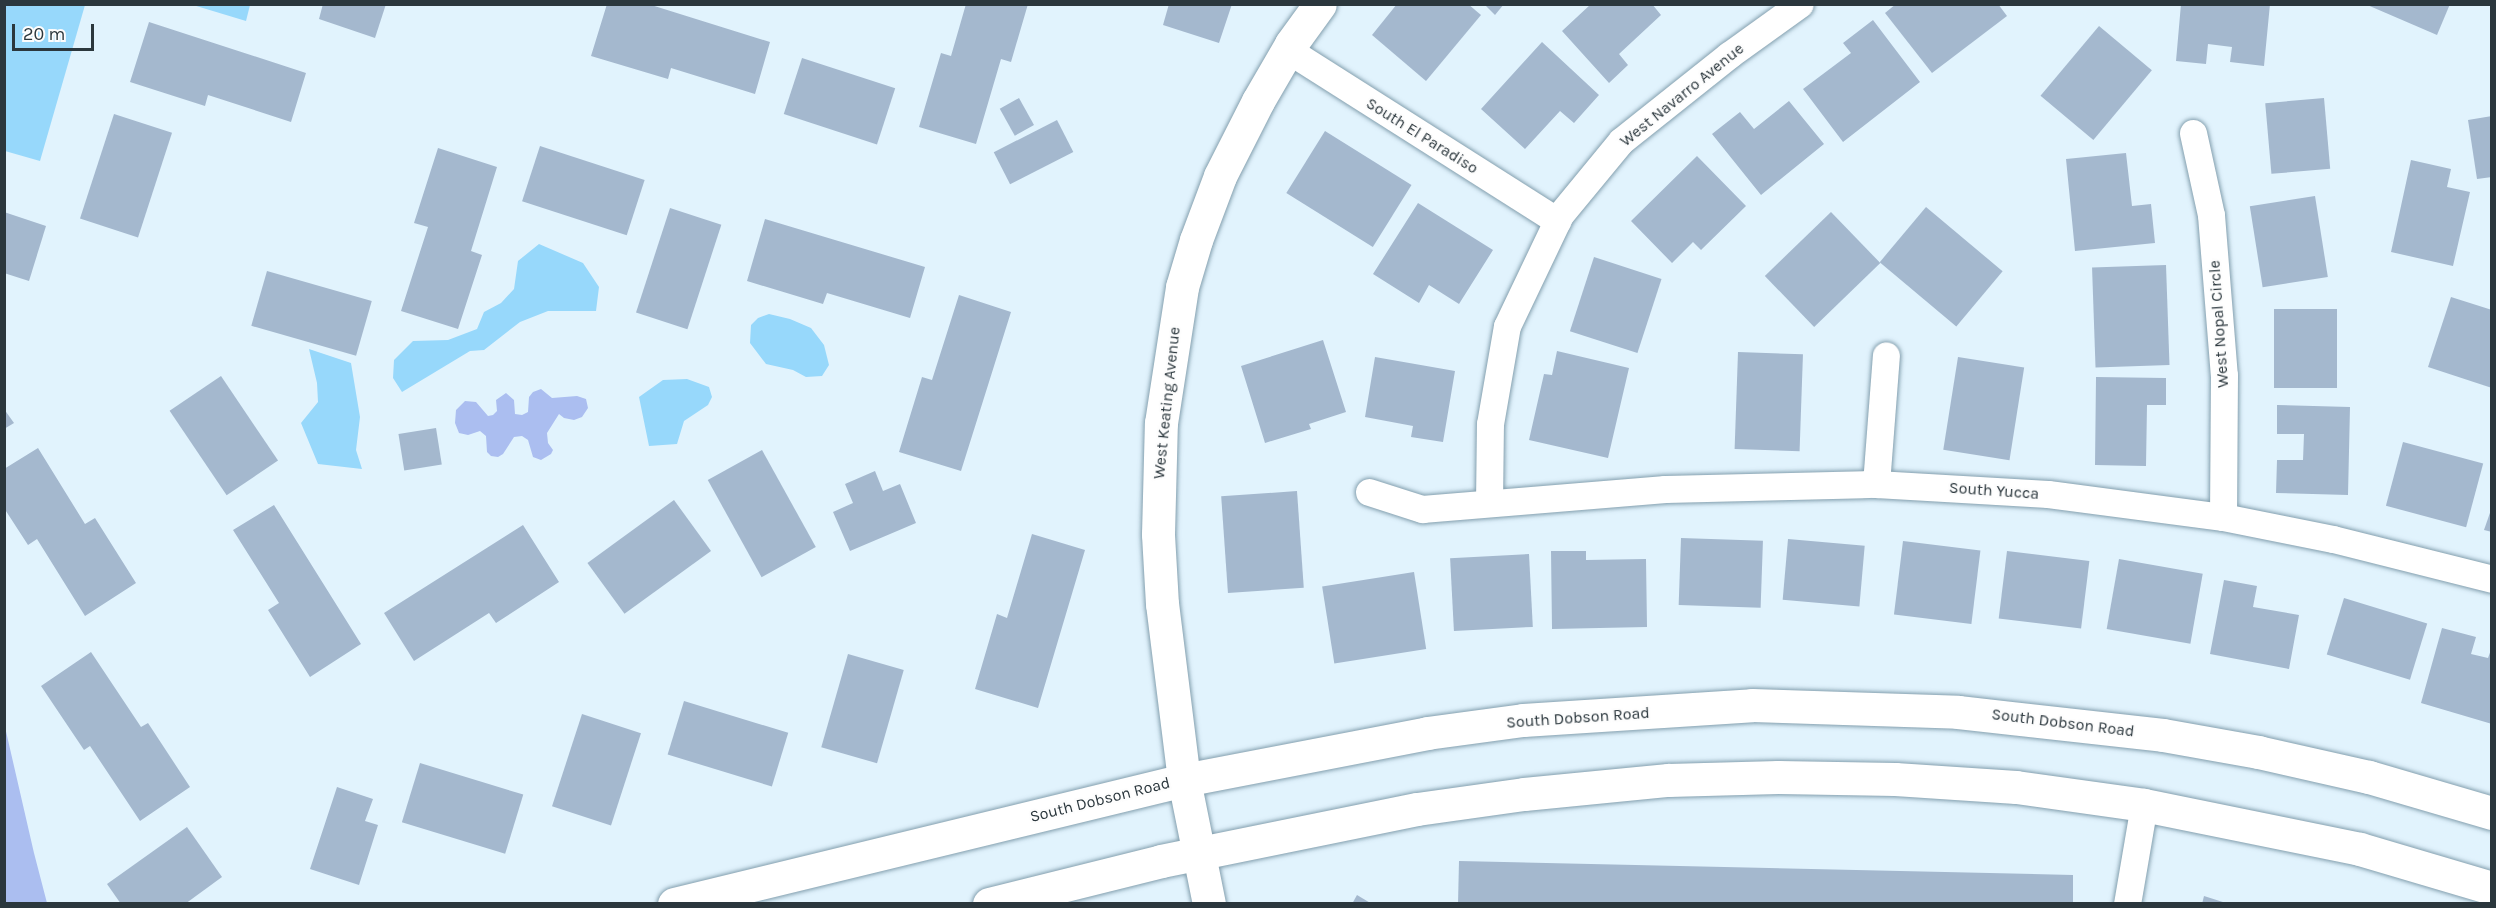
<!DOCTYPE html>
<html>
<head>
<meta charset="utf-8">
<style>
  body { margin:0 }
  #map { position:relative; width:2496px; height:908px; overflow:hidden; background:#e1f3fd; font-family:Karla,sans-serif }
  div>[style] { position:absolute }
  [style*='--x'] { left:calc(var(--x)*1px); top:calc(var(--y)*1px); width:calc(var(--w)*1px); rotate:calc(var(--a)*1deg) }
  .green>* { inset:0; background:#97d8fb }
  .water>* { inset:0; background:#abbef0 }
  .building>* { inset:0; background:#a4b8ce; transform-origin:0 0 }
  .roads { filter:drop-shadow(0 0 2px #839fae) drop-shadow(0 0 2px #839fae) }
  .street>* { height:27px; margin:-13.5px; padding:0 13.5px; transform-origin:13.5px; border-radius:13.5px; background:#fff }
  .secondary>* { height:33px; margin:-16.5px; padding:0 16.5px; transform-origin:16.5px; border-radius:16.5px; background:#fff }
  span { translate:-50% -50%; white-space:nowrap; text-align:center; line-height:1.15; -webkit-text-stroke:4.5px #fdfdfd; paint-order:stroke }
  .street-label { font-size:16px; color:#2b373d }
  .frame { position:absolute; inset:0; border:6px solid #2b373d; pointer-events:none }
  .scale { position:absolute; left:12px; top:24px; width:82px; height:27px; box-sizing:border-box; border:3px solid #2b373d; border-top:0; padding-left:8px; font-size:18px; line-height:21px; white-space:nowrap; color:#2b373d; -webkit-text-stroke:4px #fdfdfd; paint-order:stroke }
</style>
</head>
<body>
<div id="map">
  <div class="green">
    <i style="clip-path:polygon(4px 5px,85px 5px,40px 161px,5px 151px)"></i>
    <i style="clip-path:polygon(193px 5px,250px 5px,246px 21px)"></i>
    <i style="clip-path:polygon(539px 244px,583px 263px,599px 287px,596px 311px,548px 311px,520px 322px,484px 350px,470px 351px,402px 392px,393px 378px,394px 360px,413px 341px,448px 340px,477px 329px,484px 312px,501px 303px,514px 289px,518px 261px)"></i>
    <i style="clip-path:polygon(769px 314px,790px 319px,811px 328px,824px 345px,829px 365px,822px 376px,806px 377px,793px 370px,766px 364px,750px 343px,751px 325px,758px 318px)"></i>
    <i style="clip-path:polygon(309px 349px,351px 363px,360px 417px,356px 450px,362px 469px,318px 464px,301px 423px,318px 402px,317px 383px)"></i>
    <i style="clip-path:polygon(687px 379px,709px 387px,712px 397px,708px 405px,684px 421px,677px 444px,649px 446px,639px 397px,663px 380px)"></i>
  </div>
  <div class="water">
    <i style="clip-path:polygon(541px 389px,552px 398px,577px 396px,586px 399px,588px 408px,582px 417px,574px 420px,564px 418px,559px 414px,547px 433px,548px 443px,553px 450px,551px 454px,541px 460px,533px 457px,528px 440px,522px 436px,514px 437px,503px 454px,498px 457px,491px 456px,487px 452px,486px 436px,480px 431px,468px 435px,459px 433px,455px 423px,456px 410px,465px 401px,476px 402px,488px 416px,493px 415px,497px 411px,496px 400px,506px 393px,514px 400px,515px 414px,522px 415px,528px 412px,529px 397px,533px 392px)"></i>
    <i style="clip-path:polygon(5px 727px,34px 853px,47px 903px,5px 903px)"></i>
  </div>
  <div class="building">
    <i style="clip-path:polygon(323px 4px,386px 4px,375px 38px,319px 19px)"></i>
    <i style="clip-path:polygon(607px 4px,648px 4px,770px 42px,755px 94px,671px 68px,668px 79px,591px 56px)"></i>
    <i style="clip-path:polygon(966px 4px,1028px 4px,1011px 62px,1001px 59px,976px 144px,919px 127px,941px 53px,951px 56px)"></i>
    <i style="clip-path:polygon(1169px 4px,1232px 4px,1219px 43px,1163px 25px)"></i>
    <i style="clip-path:polygon(1397px 4px,1468px 4px,1481px 15px,1426px 81px,1372px 35px)"></i>
    <i style="clip-path:polygon(1484px 4px,1504px 4px,1495px 15px)"></i>
    <i style="clip-path:polygon(1591px 4px,1652px 4px,1661px 15px,1619px 54px,1628px 65px,1609px 83px,1562px 31px)"></i>
    <i style="clip-path:polygon(1896px 4px,1998px 4px,2007px 16px,1932px 73px,1885px 13px)"></i>
    <i style="clip-path:polygon(2181px 4px,2270px 4px,2264px 66px,2230px 62px,2232px 47px,2208px 44px,2206px 64px,2176px 61px)"></i>
    <i style="clip-path:polygon(2365px 4px,2450px 4px,2437px 35px)"></i>
    <i style="clip-path:polygon(1873px 20px,1920px 82px,1843px 142px,1803px 89px,1851px 53px,1843px 43px)"></i>
    <i style="clip-path:polygon(149px 22px,306px 73px,291px 122px,208px 95px,205px 106px,130px 82px)"></i>
    <i style="left:2099px;top:26px;width:69px;height:91px;rotate:40deg"></i>
    <i style="clip-path:polygon(1542px 42px,1599px 95px,1574px 123px,1560px 111px,1525px 149px,1481px 109px)"></i>
    <i style="left:802px;top:58px;width:98px;height:59px;rotate:18deg"></i>
    <i style="left:1019px;top:98px;width:31px;height:22px;rotate:61deg"></i>
    <i style="left:2324px;top:98px;width:71px;height:59px;rotate:85deg"></i>
    <i style="clip-path:polygon(1789px 101px,1824px 144px,1761px 195px,1712px 134px,1740px 112px,1754px 129px)"></i>
    <i style="left:114px;top:114px;width:61px;height:110px;rotate:18deg"></i>
    <i style="clip-path:polygon(2492px 116px,2492px 177px,2477px 179px,2468px 120px)"></i>
    <i style="left:1057px;top:120px;width:36px;height:71px;rotate:63deg"></i>
    <i style="left:1325px;top:131px;width:102px;height:73px;rotate:32deg"></i>
    <i style="left:540px;top:146px;width:110px;height:58px;rotate:18deg"></i>
    <i style="clip-path:polygon(438px 148px,497px 167px,471px 251px,482px 255px,458px 329px,401px 311px,428px 227px,414px 223px)"></i>
    <i style="clip-path:polygon(2126px 153px,2132px 206px,2151px 204px,2155px 243px,2075px 251px,2066px 159px)"></i>
    <i style="clip-path:polygon(1697px 156px,1746px 206px,1701px 250px,1693px 242px,1672px 263px,1631px 221px)"></i>
    <i style="clip-path:polygon(2411px 160px,2451px 169px,2447px 187px,2470px 192px,2453px 266px,2391px 252px)"></i>
    <i style="left:2315px;top:196px;width:82px;height:66px;rotate:81deg"></i>
    <i style="clip-path:polygon(1418px 203px,1493px 250px,1459px 304px,1429px 285px,1419px 303px,1373px 274px)"></i>
    <i style="left:1926px;top:207px;width:100px;height:72px;rotate:40deg"></i>
    <i style="left:670px;top:208px;width:54px;height:110px;rotate:18deg"></i>
    <i style="clip-path:polygon(4px 212px,46px 226px,29px 281px,4px 273px)"></i>
    <i style="left:1831px;top:212px;width:71px;height:92px;rotate:46deg"></i>
    <i style="clip-path:polygon(765px 219px,925px 267px,910px 318px,827px 293px,823px 304px,747px 281px)"></i>
    <i style="left:1594px;top:257px;width:71px;height:78px;rotate:18deg"></i>
    <i style="left:2166px;top:265px;width:100px;height:74px;rotate:88deg"></i>
    <i style="left:267px;top:271px;width:109px;height:57px;rotate:16deg"></i>
    <i style="clip-path:polygon(959px 295px,1011px 312px,961px 471px,899px 452px,922px 377px,932px 380px)"></i>
    <i style="clip-path:polygon(2451px 297px,2492px 310px,2492px 388px,2428px 367px)"></i>
    <i style="left:2274px;top:309px;width:63px;height:79px"></i>
    <i style="clip-path:polygon(1323px 340px,1346px 412px,1309px 424px,1311px 429px,1265px 443px,1241px 366px)"></i>
    <i style="clip-path:polygon(1557px 351px,1629px 368px,1608px 458px,1529px 440px,1544px 374px,1552px 375px)"></i>
    <i style="left:1738px;top:352px;width:65px;height:97px;rotate:2deg"></i>
    <i style="clip-path:polygon(1375px 357px,1455px 371px,1443px 442px,1411px 437px,1413px 426px,1365px 417px)"></i>
    <i style="left:1958px;top:357px;width:67px;height:94px;rotate:9deg"></i>
    <i style="left:221px;top:376px;width:102px;height:62px;rotate:56deg"></i>
    <i style="clip-path:polygon(2096px 377px,2166px 378px,2166px 405px,2147px 405px,2146px 466px,2095px 465px)"></i>
    <i style="clip-path:polygon(2277px 405px,2350px 407px,2348px 495px,2276px 493px,2277px 460px,2303px 460px,2304px 434px,2277px 434px)"></i>
    <i style="clip-path:polygon(4px 409px,14px 423px,4px 429px)"></i>
    <i style="left:436px;top:428px;width:37px;height:38px;rotate:81deg"></i>
    <i style="left:2403px;top:442px;width:83px;height:66px;rotate:15deg"></i>
    <i style="clip-path:polygon(38px 448px,85px 524px,95px 518px,136px 583px,85px 616px,37px 539px,28px 545px,4px 508px,4px 469px)"></i>
    <i style="left:762px;top:450px;width:111px;height:62px;rotate:61deg"></i>
    <i style="clip-path:polygon(875px 471px,883px 491px,900px 484px,916px 523px,850px 551px,833px 512px,853px 503px,845px 484px)"></i>
    <i style="left:1297px;top:491px;width:97px;height:76px;rotate:86deg"></i>
    <i style="left:674px;top:500px;width:63px;height:107px;rotate:54deg"></i>
    <i style="clip-path:polygon(274px 505px,361px 644px,310px 677px,268px 610px,279px 603px,233px 530px)"></i>
    <i style="clip-path:polygon(2492px 507px,2492px 532px,2484px 530px)"></i>
    <i style="clip-path:polygon(523px 525px,559px 582px,496px 623px,489px 613px,414px 661px,384px 613px)"></i>
    <i style="clip-path:polygon(1032px 534px,1085px 550px,1038px 708px,975px 689px,997px 614px,1007px 618px)"></i>
    <i style="left:1681px;top:538px;width:82px;height:67px;rotate:2deg"></i>
    <i style="left:1788px;top:539px;width:77px;height:61px;rotate:5deg"></i>
    <i style="left:1903px;top:541px;width:78px;height:74px;rotate:7deg"></i>
    <i style="clip-path:polygon(1551px 551px,1586px 551px,1586px 560px,1646px 559px,1647px 627px,1552px 629px)"></i>
    <i style="left:2007px;top:551px;width:83px;height:68px;rotate:7deg"></i>
    <i style="left:1529px;top:554px;width:73px;height:79px;rotate:87deg"></i>
    <i style="left:2119px;top:559px;width:85px;height:71px;rotate:10deg"></i>
    <i style="left:1414px;top:572px;width:78px;height:93px;rotate:81deg"></i>
    <i style="clip-path:polygon(2224px 580px,2257px 586px,2253px 607px,2299px 615px,2289px 669px,2210px 654px)"></i>
    <i style="left:2344px;top:598px;width:87px;height:59px;rotate:17deg"></i>
    <i style="clip-path:polygon(2442px 628px,2476px 637px,2471px 654px,2488px 658px,2492px 647px,2492px 724px,2421px 703px)"></i>
    <i style="clip-path:polygon(91px 652px,141px 727px,148px 723px,190px 787px,140px 821px,90px 746px,84px 750px,41px 686px)"></i>
    <i style="left:848px;top:654px;width:58px;height:97px;rotate:16deg"></i>
    <i style="left:684px;top:701px;width:109px;height:56px;rotate:17deg"></i>
    <i style="left:582px;top:714px;width:62px;height:97px;rotate:18deg"></i>
    <i style="left:420px;top:763px;width:108px;height:62px;rotate:17deg"></i>
    <i style="clip-path:polygon(337px 787px,373px 799px,365px 821px,378px 825px,359px 885px,310px 869px)"></i>
    <i style="clip-path:polygon(187px 827px,222px 877px,185px 904px,121px 904px,107px 884px)"></i>
    <i style="clip-path:polygon(1459px 861px,2073px 875px,2073px 904px,1458px 904px)"></i>
    <i style="clip-path:polygon(1357px 895px,1372px 904px,1352px 904px)"></i>
    <i style="clip-path:polygon(2204px 896px,2226px 903px,2226px 904px,2202px 904px)"></i>
  </div>
  <div class="roads">
    <div class="street">
      <i style="--x:1288;--y:50;--w:319;--a:32.4"></i>
      <i style="--x:2193;--y:133;--w:84;--a:77.6"></i>
      <i style="--x:2211;--y:215;--w:161;--a:85.4"></i>
      <i style="--x:2224;--y:375;--w:142;--a:90.4"></i>
      <i style="--x:1876;--y:484;--w:129;--a:-85.6"></i>
      <i style="--x:1369;--y:492;--w:56;--a:17.8"></i>
      <i style="--x:1422;--y:509;--w:244;--a:-4.7"></i>
      <i style="--x:1665;--y:489;--w:211;--a:-1.4"></i>
      <i style="--x:1876;--y:484;--w:172;--a:3.3"></i>
      <i style="--x:2048;--y:494;--w:177;--a:7.5"></i>
      <i style="--x:2223;--y:517;--w:112;--a:11.3"></i>
      <i style="--x:2333;--y:539;--w:164;--a:14.1"></i>
      <i style="--x:1489;--y:503;--w:79;--a:-89.3"></i>
      <i style="--x:1490;--y:424;--w:99;--a:-80.2"></i>
      <i style="--x:1507;--y:326;--w:123;--a:-64.5"></i>
      <i style="--x:1560;--y:215;--w:96;--a:-50.5"></i>
      <i style="--x:1621;--y:141;--w:138;--a:-38.5"></i>
      <i style="--x:1729;--y:55;--w:87;--a:-35.7"></i>
      <i style="--x:2127;--y:904;--w:100;--a:-80.3"></i>
    </div>
    <div class="secondary">
      <i style="--x:674;--y:904;--w:525;--a:-13.67"></i>
      <i style="--x:1184;--y:780;--w:248;--a:-10.9"></i>
      <i style="--x:1427;--y:733;--w:97;--a:-7.7"></i>
      <i style="--x:1523;--y:720;--w:229;--a:-3.7"></i>
      <i style="--x:1752;--y:705;--w:206;--a:1.9"></i>
      <i style="--x:1958;--y:712;--w:206;--a:6.4"></i>
      <i style="--x:2163;--y:735;--w:97;--a:10.1"></i>
      <i style="--x:2258;--y:752;--w:114;--a:12.7"></i>
      <i style="--x:2369;--y:777;--w:128;--a:16.3"></i>
      <i style="--x:989;--y:904;--w:177;--a:-14"></i>
      <i style="--x:1161;--y:861;--w:261;--a:-11.5"></i>
      <i style="--x:1417;--y:809;--w:108;--a:-8"></i>
      <i style="--x:1524;--y:794;--w:145;--a:-5.6"></i>
      <i style="--x:1668;--y:780;--w:110;--a:-1.6"></i>
      <i style="--x:1778;--y:777;--w:117;--a:1"></i>
      <i style="--x:1895;--y:779;--w:121;--a:3.8"></i>
      <i style="--x:2016;--y:787;--w:129;--a:8"></i>
      <i style="--x:2144;--y:805;--w:220;--a:11.5"></i>
      <i style="--x:2360;--y:849;--w:138;--a:16.5"></i>
      <i style="--x:1209;--y:904;--w:126;--a:-101.4"></i>
      <i style="--x:1184;--y:780;--w:177;--a:-97.1"></i>
      <i style="--x:1162;--y:604;--w:70;--a:-93.3"></i>
      <i style="--x:1158;--y:534;--w:111;--a:-88.5"></i>
      <i style="--x:1161;--y:423;--w:138;--a:-81.2"></i>
      <i style="--x:1182;--y:287;--w:49;--a:-73.4"></i>
      <i style="--x:1196;--y:240;--w:68;--a:-69.4"></i>
      <i style="--x:1220;--y:176;--w:84;--a:-63.1"></i>
      <i style="--x:1258;--y:101;--w:66;--a:-59.9"></i>
      <i style="--x:1291;--y:44;--w:49;--a:-54.1"></i>
    </div>
  </div>
  <div class="street-label">
    <span style="left:1682px;top:95px;rotate:-39deg">West Navarro Avenue</span>
    <span style="left:1422px;top:136px;rotate:32deg">South El Paradiso</span>
    <span style="left:2219px;top:324px;rotate:-94deg">West Nopal Circle</span>
    <span style="left:1167px;top:403px;rotate:-84deg">West Keating Avenue</span>
    <span style="left:1994px;top:491px;rotate:4deg">South Yucca</span>
    <span style="left:1578px;top:718px;rotate:-4deg">South Dobson Road</span>
    <span style="left:2063px;top:723px;rotate:7deg">South Dobson Road</span>
    <span style="left:1100px;top:800px;rotate:-14deg">South Dobson Road</span>
  </div>
  <div class="frame"></div>
  <div class="scale">20 m</div>
</div>
</body>
</html>
